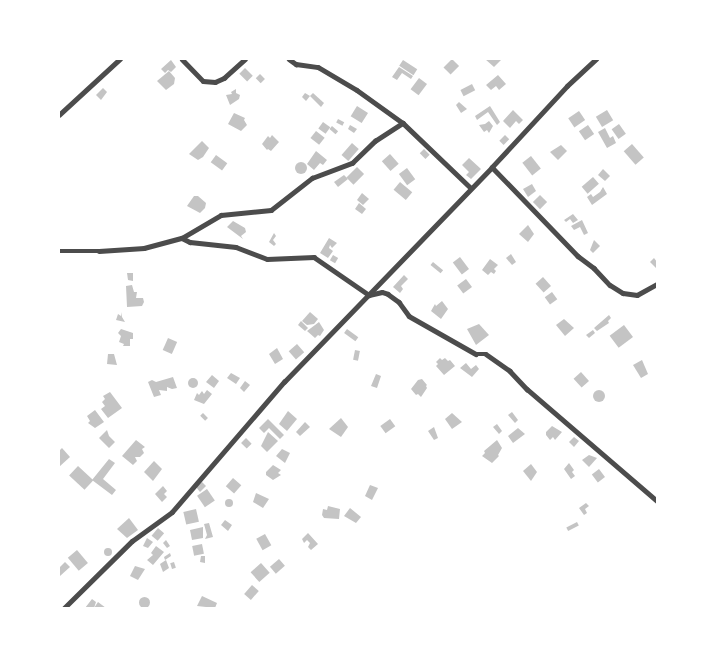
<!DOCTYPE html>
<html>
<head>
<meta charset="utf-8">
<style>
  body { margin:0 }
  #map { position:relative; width:716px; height:667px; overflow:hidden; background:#fff; font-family:Quicksand,sans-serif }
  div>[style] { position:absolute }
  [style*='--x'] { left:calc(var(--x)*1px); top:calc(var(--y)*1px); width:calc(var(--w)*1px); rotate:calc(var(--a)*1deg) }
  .building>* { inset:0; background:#c4c4c4; transform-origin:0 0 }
  .round { border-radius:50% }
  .minor>* { height:4.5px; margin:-2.25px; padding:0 2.25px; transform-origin:2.25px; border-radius:2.25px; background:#4c4c4c }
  span { translate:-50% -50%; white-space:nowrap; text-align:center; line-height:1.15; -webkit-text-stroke:5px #fff; paint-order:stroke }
  .frame { position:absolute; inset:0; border:60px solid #fff; pointer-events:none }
</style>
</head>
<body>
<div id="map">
  <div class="building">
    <i style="left:452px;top:59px;width:10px;height:12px;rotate:45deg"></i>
    <i style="clip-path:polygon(485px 59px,500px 59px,501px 60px,494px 67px)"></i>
    <i style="clip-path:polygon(171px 60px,176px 67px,171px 72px,168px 70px,165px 73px,161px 69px)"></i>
    <i style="left:403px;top:60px;width:17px;height:7px;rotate:33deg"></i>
    <i style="clip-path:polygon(399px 67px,413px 76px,411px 79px,402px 73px,397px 80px,392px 77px)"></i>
    <i style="left:245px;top:68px;width:11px;height:8px;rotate:45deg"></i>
    <i style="clip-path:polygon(169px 71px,175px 78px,174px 84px,166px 90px,157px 81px)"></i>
    <i style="left:260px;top:74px;width:7px;height:6px;rotate:45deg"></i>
    <i style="clip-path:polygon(498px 75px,506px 84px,499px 90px,496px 86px,491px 90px,486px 85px)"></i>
    <i style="left:419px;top:78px;width:10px;height:14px;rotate:37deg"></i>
    <i style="left:472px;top:84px;width:7px;height:13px;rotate:63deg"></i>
    <i style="clip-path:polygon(103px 88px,107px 92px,101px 100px,96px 95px)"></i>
    <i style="clip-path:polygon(236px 89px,236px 93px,240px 95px,239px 99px,230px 105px,226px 95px,232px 94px,231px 92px)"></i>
    <i style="clip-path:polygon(305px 93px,310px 96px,306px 101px,302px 97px)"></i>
    <i style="clip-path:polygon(313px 93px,324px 103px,321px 107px,310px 96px)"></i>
    <i style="clip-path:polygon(459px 102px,467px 109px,461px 113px,456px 105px)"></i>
    <i style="left:357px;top:106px;width:13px;height:12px;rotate:32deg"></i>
    <i style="clip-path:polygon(490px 106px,500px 122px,497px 125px,488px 112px,477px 120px,475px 116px)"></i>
    <i style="clip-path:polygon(513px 110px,523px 120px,519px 124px,516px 121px,510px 128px,503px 121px)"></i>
    <i style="left:607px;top:110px;width:12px;height:13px;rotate:59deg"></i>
    <i style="left:579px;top:111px;width:11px;height:13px;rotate:56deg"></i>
    <i style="clip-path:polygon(234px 113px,245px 118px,244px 120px,247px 125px,241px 131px,228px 124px)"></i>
    <i style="left:338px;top:119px;width:7px;height:4px;rotate:27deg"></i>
    <i style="clip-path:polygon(489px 121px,493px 126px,489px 133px,487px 130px,484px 132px,479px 125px,485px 124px)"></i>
    <i style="left:323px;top:122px;width:9px;height:8px;rotate:36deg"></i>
    <i style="left:619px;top:124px;width:12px;height:9px;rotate:55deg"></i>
    <i style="clip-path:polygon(350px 125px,357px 129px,354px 133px,348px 129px)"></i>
    <i style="left:588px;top:125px;width:11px;height:11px;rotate:56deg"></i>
    <i style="left:332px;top:126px;width:8px;height:4px;rotate:40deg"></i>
    <i style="clip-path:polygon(605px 128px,610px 138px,613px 136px,616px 143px,607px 148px,598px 132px)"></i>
    <i style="left:316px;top:131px;width:11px;height:9px;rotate:38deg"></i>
    <i style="clip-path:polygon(272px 135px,279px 142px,271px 151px,268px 149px,267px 150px,262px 144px,268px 136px,270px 138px)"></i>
    <i style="left:505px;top:135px;width:6px;height:8px;rotate:45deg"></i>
    <i style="clip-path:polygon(202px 141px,209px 148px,203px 157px,198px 160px,189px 154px)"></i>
    <i style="left:352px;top:143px;width:9px;height:16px;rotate:41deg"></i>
    <i style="left:632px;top:144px;width:18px;height:11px;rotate:49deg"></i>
    <i style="clip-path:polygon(561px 145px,567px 151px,558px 160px,550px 152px)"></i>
    <i style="left:424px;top:149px;width:8px;height:6px;rotate:45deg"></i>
    <i style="clip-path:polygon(316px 151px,327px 160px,323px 165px,320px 163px,314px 170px,307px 164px)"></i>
    <i style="left:390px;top:154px;width:13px;height:11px;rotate:48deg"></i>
    <i style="left:216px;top:155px;width:14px;height:9px;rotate:36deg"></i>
    <i style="left:531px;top:156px;width:16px;height:11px;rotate:52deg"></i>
    <i style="clip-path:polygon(469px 158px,481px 169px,471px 179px,466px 175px,469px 172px,462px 165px)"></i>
    <i class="round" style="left:295px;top:162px;width:12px;height:12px"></i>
    <i style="left:357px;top:167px;width:10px;height:15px;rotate:45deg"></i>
    <i style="left:407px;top:168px;width:14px;height:10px;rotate:54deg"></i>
    <i style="clip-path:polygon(603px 169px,610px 176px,605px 181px,598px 175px)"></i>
    <i style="clip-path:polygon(344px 175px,348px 179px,338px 187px,334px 182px)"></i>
    <i style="left:593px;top:177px;width:9px;height:15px;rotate:49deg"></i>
    <i style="left:400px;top:182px;width:16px;height:10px;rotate:40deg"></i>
    <i style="clip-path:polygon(532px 184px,536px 191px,528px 197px,523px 189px)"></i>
    <i style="clip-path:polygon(603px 187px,607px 194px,592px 205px,587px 197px,591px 194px,593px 197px,600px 192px)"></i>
    <i style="clip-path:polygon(362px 193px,369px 199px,363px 205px,357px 200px)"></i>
    <i style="left:540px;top:195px;width:10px;height:10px;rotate:45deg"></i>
    <i style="clip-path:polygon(194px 196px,198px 196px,206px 203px,205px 208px,200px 213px,187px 206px)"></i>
    <i style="clip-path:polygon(359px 203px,366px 209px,362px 214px,355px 209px)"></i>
    <i style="clip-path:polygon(573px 214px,578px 220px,573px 223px,570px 219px,566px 222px,564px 220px)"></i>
    <i style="clip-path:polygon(582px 220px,588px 233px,584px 235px,580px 227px,574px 230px,571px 226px)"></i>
    <i style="clip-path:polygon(233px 221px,245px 228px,246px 232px,241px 236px,243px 239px,227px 227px)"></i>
    <i style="clip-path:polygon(528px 225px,534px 234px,528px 242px,519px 234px)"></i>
    <i style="clip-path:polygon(274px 233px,276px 236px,273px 240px,276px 244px,274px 246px,269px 242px)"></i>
    <i style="clip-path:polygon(329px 238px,337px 243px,332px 248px,330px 245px,329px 248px,333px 251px,328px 258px,320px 253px)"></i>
    <i style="clip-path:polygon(594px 240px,600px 246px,593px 253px,590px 250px)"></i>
    <i style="clip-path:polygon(511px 254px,516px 262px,512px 265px,506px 258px)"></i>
    <i style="left:333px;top:255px;width:6px;height:6px;rotate:31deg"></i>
    <i style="left:460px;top:257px;width:15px;height:9px;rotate:53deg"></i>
    <i style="clip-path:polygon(654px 258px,657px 262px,657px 269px,650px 262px)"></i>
    <i style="clip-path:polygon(490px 259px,498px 265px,494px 269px,496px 271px,494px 274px,491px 272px,488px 275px,482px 270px)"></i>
    <i style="left:433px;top:262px;width:13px;height:4px;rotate:39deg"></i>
    <i style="clip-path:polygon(127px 273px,133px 273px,133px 281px,128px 280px)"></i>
    <i style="clip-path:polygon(404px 275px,408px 279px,401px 286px,403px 289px,400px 293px,393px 287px)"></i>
    <i style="left:543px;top:277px;width:12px;height:10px;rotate:48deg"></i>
    <i style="left:466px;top:279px;width:10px;height:11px;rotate:53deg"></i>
    <i style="clip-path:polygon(132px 285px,134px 292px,137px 292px,136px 298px,143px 298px,144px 302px,142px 306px,127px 307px,126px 286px)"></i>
    <i style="left:552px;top:292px;width:9px;height:9px;rotate:54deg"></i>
    <i style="clip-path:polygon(442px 301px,448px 309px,441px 319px,431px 311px,435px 304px,436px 306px)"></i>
    <i style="clip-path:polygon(121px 312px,122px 317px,125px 322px,116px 320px,118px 314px,121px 316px)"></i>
    <i style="clip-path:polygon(310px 312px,318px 319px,314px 324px,307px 325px,302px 321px)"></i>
    <i style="clip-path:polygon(609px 315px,611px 318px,608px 321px,609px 323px,597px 331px,594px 328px)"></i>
    <i style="clip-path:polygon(564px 319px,574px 328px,565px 336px,556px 325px)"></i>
    <i style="clip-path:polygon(301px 321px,308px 328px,305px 331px,298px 325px)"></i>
    <i style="clip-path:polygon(319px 322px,324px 330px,320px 336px,318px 335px,315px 338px,307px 331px)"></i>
    <i style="clip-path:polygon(479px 324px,489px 335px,476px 345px,467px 329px)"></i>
    <i style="left:624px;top:325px;width:15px;height:18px;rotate:53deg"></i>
    <i style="clip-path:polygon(121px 329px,133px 333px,133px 339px,130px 339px,130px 346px,123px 346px,124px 344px,119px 342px,121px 336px,118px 333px)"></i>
    <i style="left:347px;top:329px;width:14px;height:5px;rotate:36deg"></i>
    <i style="clip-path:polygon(593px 330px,595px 333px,589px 338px,586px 335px)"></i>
    <i style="left:168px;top:338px;width:10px;height:13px;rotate:24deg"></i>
    <i style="left:297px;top:344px;width:11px;height:11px;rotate:49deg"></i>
    <i style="clip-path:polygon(277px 348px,283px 359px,275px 364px,269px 354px)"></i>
    <i style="left:355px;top:350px;width:5px;height:10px;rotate:11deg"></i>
    <i style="clip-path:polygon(108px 354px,114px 354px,117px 365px,107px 364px)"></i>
    <i style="clip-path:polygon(440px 358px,442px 360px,445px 358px,448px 361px,450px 360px,455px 366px,444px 375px,436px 366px,438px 364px,436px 362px)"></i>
    <i style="clip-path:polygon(642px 360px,648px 374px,641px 378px,633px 365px)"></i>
    <i style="clip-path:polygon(466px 363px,471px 369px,476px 365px,479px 369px,472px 377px,460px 368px)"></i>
    <i style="left:581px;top:372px;width:12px;height:10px;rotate:48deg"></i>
    <i style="clip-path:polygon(231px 373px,240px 378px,236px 384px,227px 378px)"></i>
    <i style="clip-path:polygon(376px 374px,381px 376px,377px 388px,371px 386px)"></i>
    <i style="clip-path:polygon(212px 375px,219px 381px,214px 388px,206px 382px)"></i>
    <i style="clip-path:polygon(173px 377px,177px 388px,172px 389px,167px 387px,167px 391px,159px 390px,161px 395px,154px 397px,148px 382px,152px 380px,156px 382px)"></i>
    <i class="round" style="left:188px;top:378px;width:10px;height:10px"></i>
    <i style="clip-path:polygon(422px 379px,427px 385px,426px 386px,427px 388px,421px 397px,418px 394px,416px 395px,411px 389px,418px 380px)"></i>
    <i style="clip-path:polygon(245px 381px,250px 385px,244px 392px,240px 388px)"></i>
    <i style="clip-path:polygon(207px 390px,212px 394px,204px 404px,194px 400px,197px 393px,199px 395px,202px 391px,204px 394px)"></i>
    <i class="round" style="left:593px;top:390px;width:12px;height:12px"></i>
    <i style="clip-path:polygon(110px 392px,122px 408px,108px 418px,101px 409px,105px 406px,102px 402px,105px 399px,103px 396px)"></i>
    <i style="clip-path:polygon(95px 410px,104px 422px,95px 428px,88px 423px,90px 421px,87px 416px)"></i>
    <i style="clip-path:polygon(288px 411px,297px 419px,287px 431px,279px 424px)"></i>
    <i style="clip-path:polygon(512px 412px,518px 420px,515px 423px,508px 415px)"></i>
    <i style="left:203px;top:413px;width:7px;height:4px;rotate:45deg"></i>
    <i style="clip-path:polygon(452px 413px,462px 422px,452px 429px,445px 419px)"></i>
    <i style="clip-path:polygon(341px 418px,348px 427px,341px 437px,329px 429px)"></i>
    <i style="clip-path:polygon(268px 419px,284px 435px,280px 439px,269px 428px,264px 433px,259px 428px)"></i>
    <i style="left:390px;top:419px;width:9px;height:12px;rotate:54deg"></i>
    <i style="clip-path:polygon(305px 422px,310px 427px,300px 436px,296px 432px)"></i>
    <i style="clip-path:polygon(497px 424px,502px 431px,499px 434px,493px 427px)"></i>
    <i style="clip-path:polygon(552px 426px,562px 432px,555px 440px,553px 437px,550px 440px,546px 435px,546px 432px)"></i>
    <i style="clip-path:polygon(434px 427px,438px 438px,434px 440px,428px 431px)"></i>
    <i style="clip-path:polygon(518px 428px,525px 434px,513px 443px,508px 436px)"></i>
    <i style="clip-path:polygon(107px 430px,109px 436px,115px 442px,109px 448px,99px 438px)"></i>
    <i style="clip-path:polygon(268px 432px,278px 441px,267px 452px,261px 446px)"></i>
    <i style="clip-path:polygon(574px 437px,579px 441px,574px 447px,569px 442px)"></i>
    <i style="left:246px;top:438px;width:8px;height:7px;rotate:45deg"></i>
    <i style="clip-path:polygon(136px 440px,145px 447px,142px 449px,144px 453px,140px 457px,135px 457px,137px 461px,133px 465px,122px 456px)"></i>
    <i style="clip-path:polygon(497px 440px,502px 448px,498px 455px,499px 456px,492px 463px,482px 456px,485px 453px,484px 451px)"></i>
    <i style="clip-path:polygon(62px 448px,70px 457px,59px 467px,59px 451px)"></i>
    <i style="clip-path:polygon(282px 449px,290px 453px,285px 463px,276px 456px)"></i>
    <i style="clip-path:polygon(589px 455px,597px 458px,589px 467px,582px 460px)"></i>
    <i style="clip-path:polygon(109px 459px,115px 463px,103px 479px,116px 490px,112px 495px,92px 480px)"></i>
    <i style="clip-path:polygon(154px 461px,162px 469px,153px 481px,144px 472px)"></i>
    <i style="clip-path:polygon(569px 463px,574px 470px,572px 472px,575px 476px,571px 479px,564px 469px)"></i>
    <i style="clip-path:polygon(531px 464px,537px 472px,531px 481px,523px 471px)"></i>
    <i style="clip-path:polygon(273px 465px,281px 470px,278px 473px,281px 475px,273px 480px,266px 475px,266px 472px)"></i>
    <i style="left:78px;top:466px;width:21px;height:13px;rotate:43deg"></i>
    <i style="left:599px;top:469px;width:10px;height:9px;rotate:53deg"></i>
    <i style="left:233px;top:478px;width:11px;height:11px;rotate:41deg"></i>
    <i style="clip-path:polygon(202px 482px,206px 486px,200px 492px,196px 487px)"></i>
    <i style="clip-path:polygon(370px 485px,378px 488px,372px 500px,365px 496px)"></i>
    <i style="clip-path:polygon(163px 486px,167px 491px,164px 494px,167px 497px,162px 502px,155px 494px)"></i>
    <i style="left:207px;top:489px;width:14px;height:12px;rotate:56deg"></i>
    <i style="clip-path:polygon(256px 493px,269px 499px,263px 508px,253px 502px)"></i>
    <i class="round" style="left:225px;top:499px;width:8px;height:8px"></i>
    <i style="clip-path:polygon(586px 503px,589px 506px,585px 509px,587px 513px,584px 515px,579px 508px)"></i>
    <i style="clip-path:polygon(328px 506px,340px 509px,339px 519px,324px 518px,322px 515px,323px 509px,327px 510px)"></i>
    <i style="clip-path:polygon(350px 508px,361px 517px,356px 523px,344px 516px)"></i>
    <i style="left:196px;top:509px;width:13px;height:13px;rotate:77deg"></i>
    <i style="clip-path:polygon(129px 518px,138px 530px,127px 538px,117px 529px)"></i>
    <i style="clip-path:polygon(225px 520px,232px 525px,228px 531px,221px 525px)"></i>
    <i style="left:577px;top:522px;width:4px;height:12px;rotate:63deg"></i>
    <i style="clip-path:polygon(209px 523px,213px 537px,205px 539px,207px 535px,204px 524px)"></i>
    <i style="clip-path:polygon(203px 527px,203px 538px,192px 540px,190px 530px)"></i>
    <i style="left:158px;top:528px;width:8px;height:10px;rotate:40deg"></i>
    <i style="clip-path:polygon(308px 533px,318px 544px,311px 550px,308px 547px,310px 543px,307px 540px,304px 543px,302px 539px)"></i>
    <i style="left:265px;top:534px;width:13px;height:10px;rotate:61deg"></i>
    <i style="clip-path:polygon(147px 538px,153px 542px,148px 548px,143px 546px)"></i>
    <i style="clip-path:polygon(166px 540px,170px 546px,167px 548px,163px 543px)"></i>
    <i style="left:202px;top:544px;width:10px;height:10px;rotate:79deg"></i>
    <i style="clip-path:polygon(156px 546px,164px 552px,153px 565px,147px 560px,153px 555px,151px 553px)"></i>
    <i class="round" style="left:104px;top:548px;width:8px;height:8px"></i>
    <i style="left:77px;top:550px;width:17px;height:12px;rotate:50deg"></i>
    <i style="clip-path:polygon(170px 553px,171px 556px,165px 560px,164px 557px)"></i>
    <i style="clip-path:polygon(201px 556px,205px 556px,205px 563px,200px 562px)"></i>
    <i style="left:279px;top:559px;width:9px;height:12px;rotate:49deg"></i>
    <i style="clip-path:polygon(166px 560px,169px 568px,163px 572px,160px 564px)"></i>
    <i style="clip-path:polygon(65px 562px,70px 567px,60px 576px,59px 568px)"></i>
    <i style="left:174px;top:562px;width:6px;height:4px;rotate:72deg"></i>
    <i style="left:261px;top:563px;width:13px;height:14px;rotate:48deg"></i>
    <i style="clip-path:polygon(135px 566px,145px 569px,138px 580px,130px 576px)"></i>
    <i style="left:252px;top:585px;width:9px;height:12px;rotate:41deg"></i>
    <i style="clip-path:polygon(202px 596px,217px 603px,215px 608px,197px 606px)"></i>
    <i class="round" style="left:138.5px;top:596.5px;width:11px;height:11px"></i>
    <i style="clip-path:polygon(92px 599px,96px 602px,94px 608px,98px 602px,106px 608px,85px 608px)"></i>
  </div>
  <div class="minor">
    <i style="--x:182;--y:59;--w:30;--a:46"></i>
    <i style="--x:203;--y:81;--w:12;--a:5"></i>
    <i style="--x:215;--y:82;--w:10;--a:-24"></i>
    <i style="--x:224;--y:78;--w:28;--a:-42"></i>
    <i style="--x:289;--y:59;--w:9;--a:36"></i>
    <i style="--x:296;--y:64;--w:22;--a:8"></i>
    <i style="--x:318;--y:67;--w:45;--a:30.5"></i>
    <i style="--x:357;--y:90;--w:57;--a:35.7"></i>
    <i style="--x:59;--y:115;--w:83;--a:-42.6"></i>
    <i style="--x:492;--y:167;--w:124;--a:46"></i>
    <i style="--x:578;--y:256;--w:20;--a:37"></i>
    <i style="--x:594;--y:268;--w:23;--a:47"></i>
    <i style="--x:610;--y:285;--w:15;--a:32"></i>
    <i style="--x:623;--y:293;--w:14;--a:8"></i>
    <i style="--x:637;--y:295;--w:23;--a:-29"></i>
    <i style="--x:182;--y:238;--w:9;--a:27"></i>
    <i style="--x:190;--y:242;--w:46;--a:6.2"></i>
    <i style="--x:236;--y:247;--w:33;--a:21"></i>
    <i style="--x:267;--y:259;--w:47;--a:-2.4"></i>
    <i style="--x:314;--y:257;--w:67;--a:34.6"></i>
    <i style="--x:369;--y:295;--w:13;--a:-13"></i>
    <i style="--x:382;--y:292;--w:6;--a:18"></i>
    <i style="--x:388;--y:294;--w:14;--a:36"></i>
    <i style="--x:399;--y:302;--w:17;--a:54"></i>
    <i style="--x:409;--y:316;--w:77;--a:29.6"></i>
    <i style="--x:476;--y:354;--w:10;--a:0"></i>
    <i style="--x:486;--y:354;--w:29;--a:35"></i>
    <i style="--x:510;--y:371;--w:25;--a:47"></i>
    <i style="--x:527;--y:389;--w:172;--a:40.7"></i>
    <i style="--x:59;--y:251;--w:40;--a:0"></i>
    <i style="--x:99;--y:251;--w:45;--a:-3.8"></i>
    <i style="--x:144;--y:248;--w:39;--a:-15"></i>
    <i style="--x:182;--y:238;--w:45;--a:-30.5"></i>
    <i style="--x:221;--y:215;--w:50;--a:-5.7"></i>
    <i style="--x:271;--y:210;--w:52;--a:-38"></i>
    <i style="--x:312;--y:178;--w:43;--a:-20.6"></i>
    <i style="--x:352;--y:163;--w:32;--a:-44"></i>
    <i style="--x:375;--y:141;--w:33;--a:-33"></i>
    <i style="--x:403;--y:123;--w:94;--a:43.7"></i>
    <i style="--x:64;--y:608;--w:95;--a:-44.6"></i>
    <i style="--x:132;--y:541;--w:49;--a:-35.9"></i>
    <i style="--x:172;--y:512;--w:172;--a:-49.3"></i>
    <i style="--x:284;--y:382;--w:299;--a:-45.9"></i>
    <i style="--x:492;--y:167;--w:110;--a:-47.2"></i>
    <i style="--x:567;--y:86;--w:40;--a:-43"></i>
  </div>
  <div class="frame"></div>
</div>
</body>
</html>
